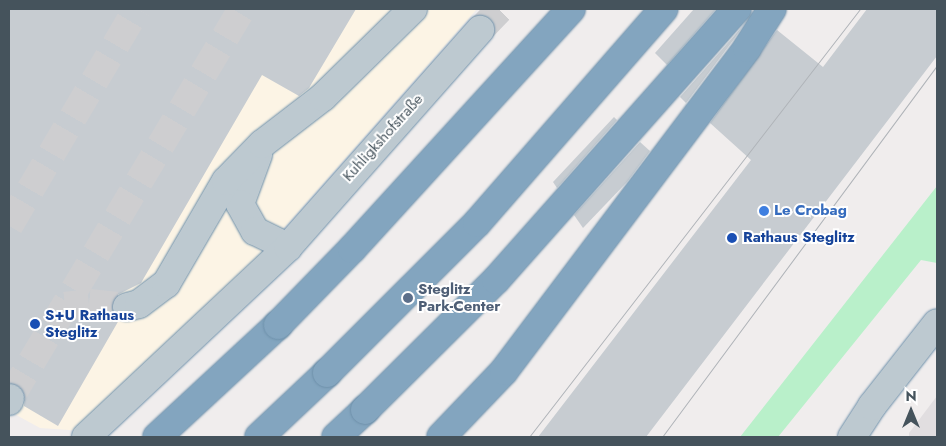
<!DOCTYPE html>
<html>
<head>
<meta charset="utf-8">
<style>
  body { margin:0 }
  #map { position:relative; width:946px; height:446px; overflow:hidden; background:#f0eded; font-family:Jost,sans-serif }
  div>[style] { position:absolute }
  [style*='--x'] { left:calc(var(--x)*1px); top:calc(var(--y)*1px); width:calc(var(--w)*1px); rotate:calc(var(--a)*1deg) }
  .commercial>* { inset:0; background:#fcf4e5 }
  .education>* { inset:0; background:#e1dee0 }
  .green>* { inset:0; background:#b9f0ca }
  .building>* { inset:0; background:#c7ccd1 }
  .minor-tunnel>* { height:28px; margin-top:-14px; transform-origin:0; background:repeating-linear-gradient(90deg,#ceced0 0 28px,transparent 0 42px) }
  .roads { filter:drop-shadow(0 0 1px #6e90aa) drop-shadow(0 0 1px #6e90aa) }
  .minor>* { height:28px; margin:-14px; padding:0 14px; transform-origin:14px; border-radius:14px; background:#bdc9d0 }
  .highway>* { height:28px; margin:-14px; padding:0 14px; transform-origin:14px; border-radius:14px; background:#83a5bf }
  .tram>* { height:1px; margin:-0.5px; padding:0 0.5px; transform-origin:0.5px; border-radius:0.5px; background:#afb3b8 }
  .bridges { filter:drop-shadow(0 0 1px #6e90aa) drop-shadow(0 0 1px #6e90aa) }
  .highway-bridge>* { height:28px; margin:-14px; padding:0 14px; transform-origin:14px; border-radius:14px; background:#83a5bf }
  .dots>* { width:14px; height:14px; translate:-50% -50%; box-sizing:border-box; border:2px solid #fff; border-radius:50% }
  span { translate:-50% -50%; white-space:nowrap; text-align:center; line-height:1.15; -webkit-text-stroke:4px #fff; paint-order:stroke }
  .street-label { font-size:15px; color:#45535c }
  .shop-label { font-size:15px; color:#366cbe; font-weight:700 }
  .left { translate:0 -50%; text-align:left }
  .transit-label { font-size:15px; color:#164399; font-weight:700 }
  .service-label { font-size:15px; color:#4e5e75; font-weight:700 }
  .frame { position:absolute; inset:0; border:10px solid #45535c; pointer-events:none }
  .north { position:absolute; left:886px; top:386px; width:50px; height:50px; -webkit-text-stroke:4px #fff; paint-order:stroke; rotate:0deg; font-size:14px; font-weight:700; line-height:20px; text-align:center; color:#45535c }
  .north::after { content:''; display:block; margin:auto; width:18px; height:22px; background:#45535c; clip-path:polygon(50% 0,100% 100%,50% 72%,0 100%) }
</style>
</head>
<body>
<div id="map">
  <div class="commercial">
    <i style="clip-path:polygon(9px 9px,477px 9px,245px 272px,83px 431px,40px 428px,9px 411px)"></i>
  </div>
  <div class="education">
    <i style="clip-path:polygon(937px 396px,937px 437px,909px 437px,909px 433px)"></i>
  </div>
  <div class="green">
    <i style="clip-path:polygon(937px 186px,937px 263px,921px 260px,778px 437px,740px 437px)"></i>
  </div>
  <div class="building">
    <i style="clip-path:polygon(9px 9px,356px 9px,309px 88px,299px 96px,262px 75px,141px 283px,117px 295px,112px 302px,112px 311px,119px 320px,58px 426px,24px 406px,25px 395px,22px 388px,9px 383px)"></i>
    <i style="clip-path:polygon(694px 9px,716px 9px,667px 65px,655px 53px)"></i>
    <i style="clip-path:polygon(867px 9px,937px 9px,937px 56px,646px 437px,538px 437px,751px 160px,710px 123px,777px 30px,823px 67px)"></i>
    <i style="clip-path:polygon(742px 27px,734px 39px,686px 103px,680px 97px)"></i>
    <i style="clip-path:polygon(614px 117px,617px 120px,557px 188px,553px 182px)"></i>
    <i style="clip-path:polygon(640px 142px,650px 151px,627px 182px,583px 228px,574px 215px)"></i>
  </div>
  <div class="minor-tunnel">
    <i style="--x:480;--y:30;--w:29;--a:-46"></i>
    <i style="--x:9;--y:226;--w:252;--a:-59.5"></i>
    <i style="--x:65;--y:306;--w:24;--a:-7"></i>
    <i style="--x:89;--y:303;--w:38;--a:6"></i>
    <i style="--x:10;--y:398;--w:453;--a:-59.2"></i>
  </div>
  <div class="roads">
    <div class="minor">
      <i style="--x:258;--y:155;--w:52;--a:110.2"></i>
      <i style="--x:240;--y:204;--w:31;--a:61"></i>
      <i style="--x:255;--y:231;--w:37;--a:26"></i>
      <i style="--x:127;--y:307;--w:12;--a:-14"></i>
      <i style="--x:139;--y:304;--w:34;--a:-37"></i>
      <i style="--x:166;--y:284;--w:119;--a:-59.8"></i>
      <i style="--x:226;--y:181;--w:52;--a:-45.8"></i>
      <i style="--x:262;--y:144;--w:77;--a:-37.6"></i>
      <i style="--x:323;--y:97;--w:126;--a:-44.4"></i>
      <i style="--x:9;--y:401;--w:3;--a:-72"></i>
      <i style="--x:86;--y:437;--w:277;--a:-43.2"></i>
      <i style="--x:288;--y:247;--w:290;--a:-48.5"></i>
      <i style="--x:852;--y:437;--w:37;--a:-57"></i>
      <i style="--x:872;--y:406;--w:105;--a:-51.9"></i>
    </div>
    <div class="highway">
      <i style="--x:157;--y:437;--w:165;--a:-42.8"></i>
      <i style="--x:259;--y:437;--w:93;--a:-43.3"></i>
      <i style="--x:336;--y:437;--w:40;--a:-43"></i>
    </div>
  </div>
  <div class="tram">
    <i style="--x:529;--y:437;--w:541;--a:-52.28"></i>
    <i style="--x:662;--y:437;--w:462;--a:-53.5"></i>
  </div>
  <div class="bridges">
    <div class="highway-bridge">
      <i style="--x:278;--y:325;--w:106;--a:-45.8"></i>
      <i style="--x:352;--y:249;--w:325;--a:-47.6"></i>
      <i style="--x:327;--y:373;--w:212;--a:-45"></i>
      <i style="--x:477;--y:223;--w:284;--a:-48.9"></i>
      <i style="--x:365;--y:410;--w:185;--a:-44.8"></i>
      <i style="--x:496;--y:280;--w:363;--a:-48.4"></i>
      <i style="--x:441;--y:437;--w:91;--a:-46.3"></i>
      <i style="--x:504;--y:371;--w:404;--a:-53"></i>
      <i style="--x:747;--y:48;--w:46;--a:-57.3"></i>
    </div>
  </div>
  <div class="dots">
    <i style="left:764px;top:211px;background:#3f7fe0"></i>
    <i style="left:732px;top:238px;background:#1a4fb4"></i>
    <i style="left:408px;top:298px;background:#5c6f8a"></i>
    <i style="left:35px;top:324px;background:#1a4fb4"></i>
  </div>
  <div class="street-label">
    <span style="left:383px;top:138px;rotate:-48deg">Kuhligkshofstraße</span>
  </div>
  <div class="shop-label">
    <span class="left" style="left:774px;top:211px">Le Crobag</span>
  </div>
  <div class="transit-label">
    <span class="left" style="left:743px;top:238px">Rathaus Steglitz</span>
    <span class="left" style="left:45px;top:324px">S+U Rathaus<br>Steglitz</span>
  </div>
  <div class="service-label">
    <span class="left" style="left:418px;top:298px">Steglitz<br>Park-Center</span>
  </div>
  <div class="frame"></div>
  <div class="north">N</div>
</div>
</body>
</html>
